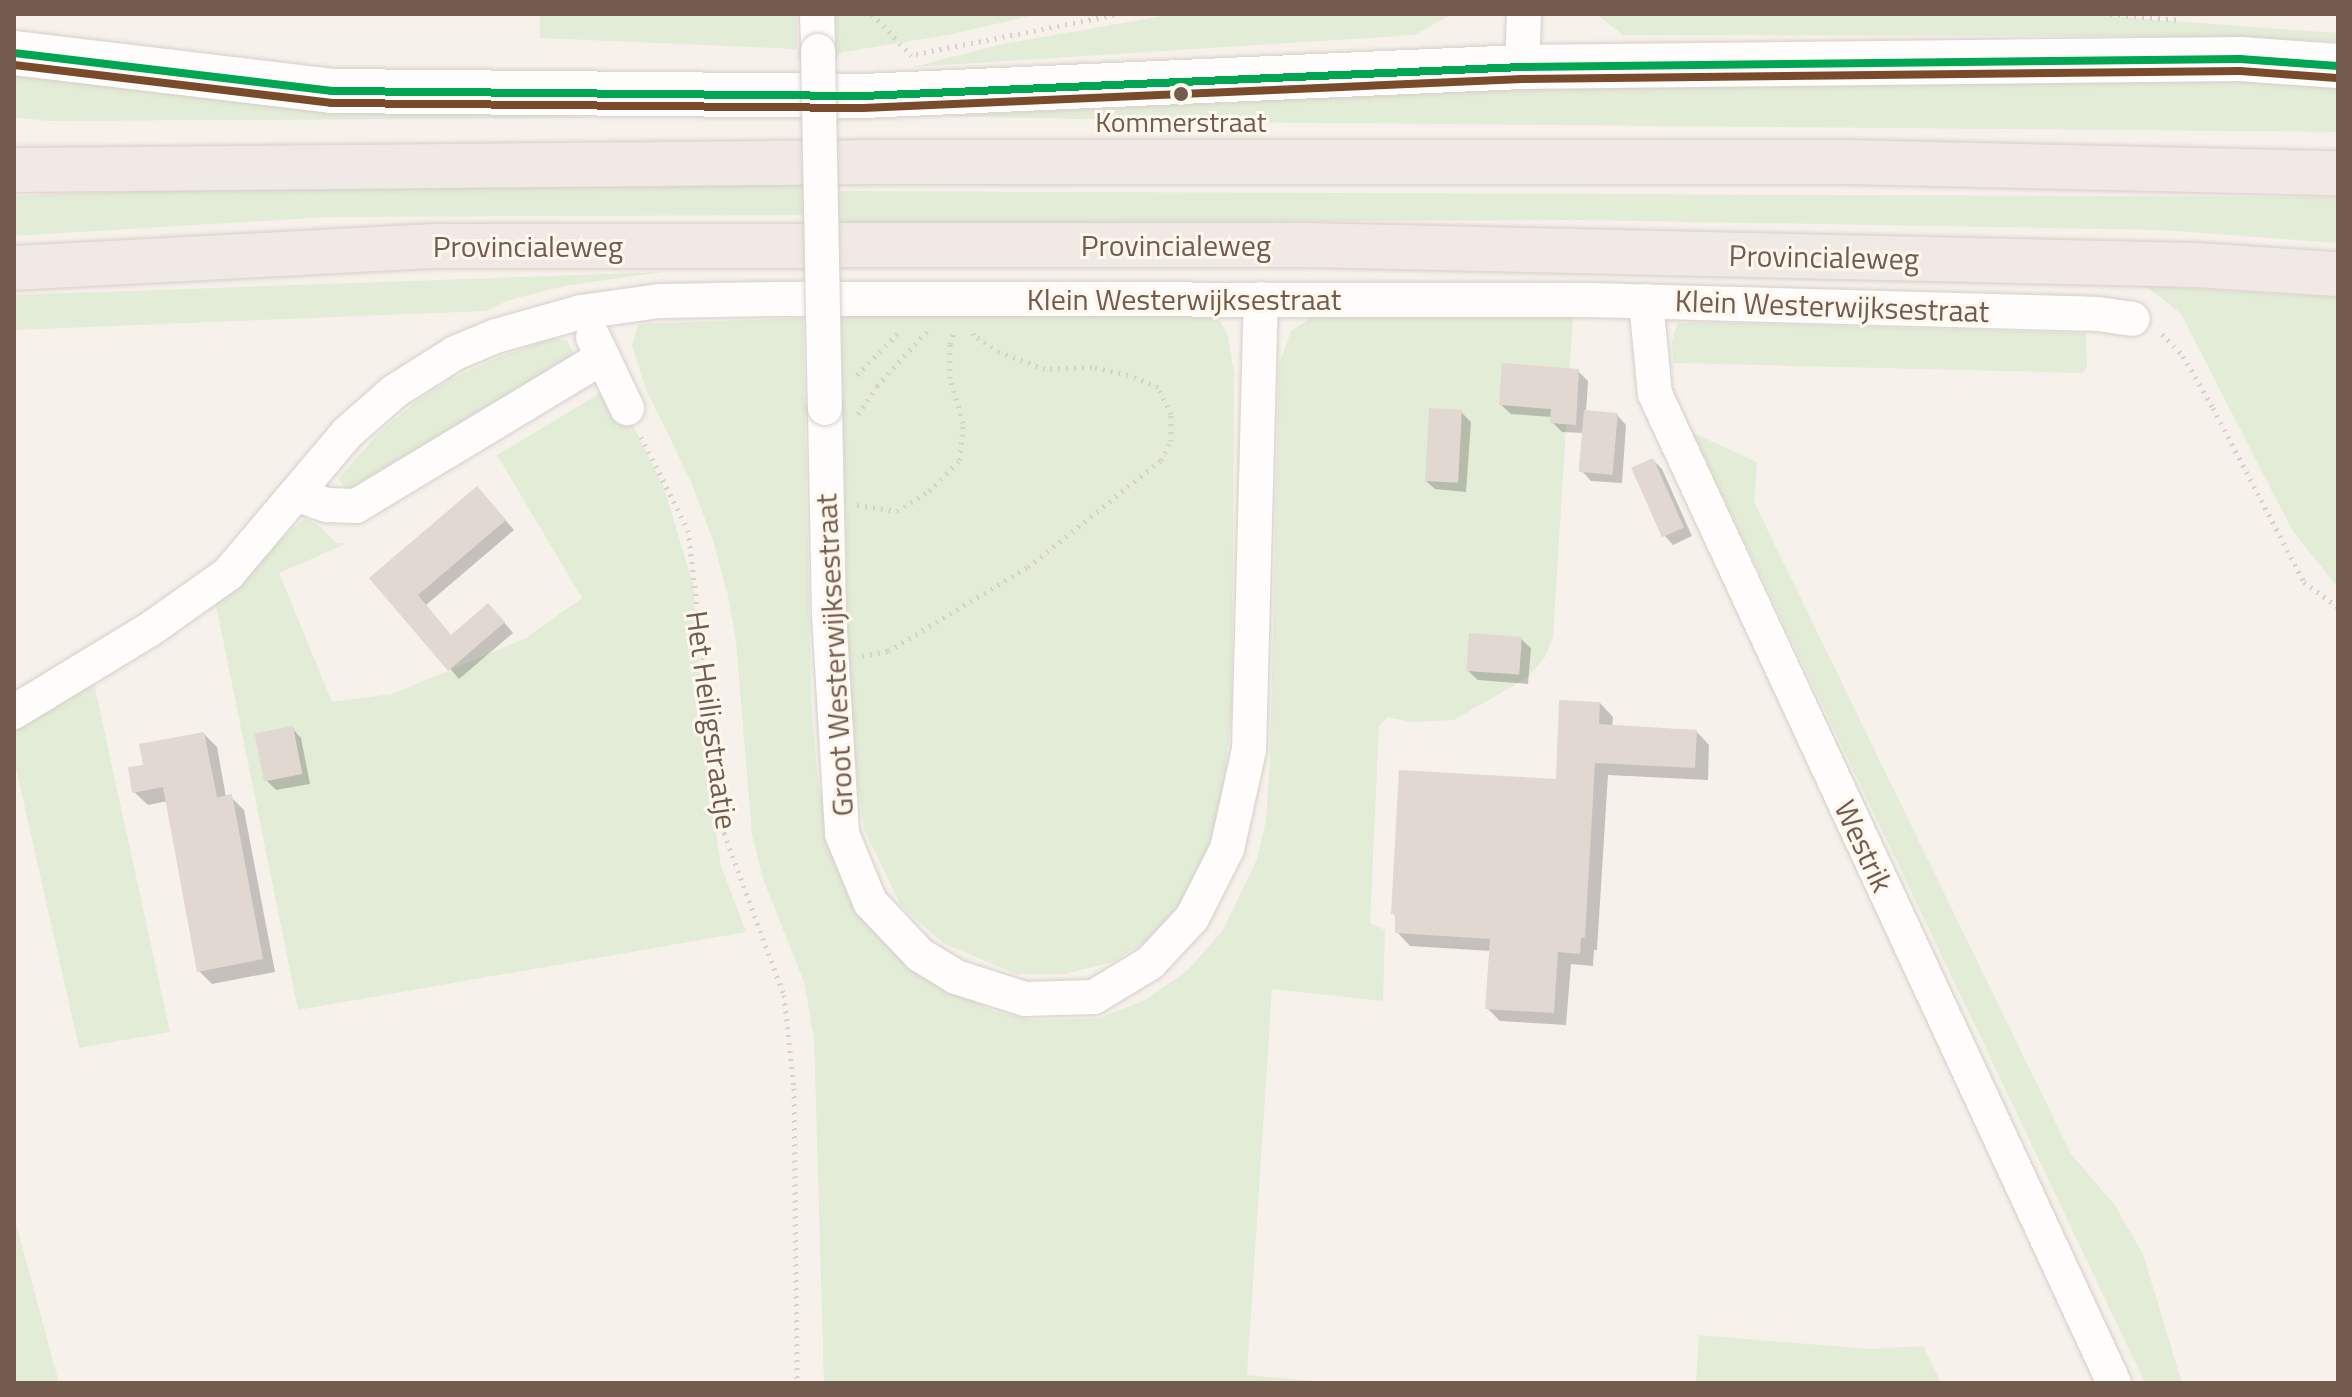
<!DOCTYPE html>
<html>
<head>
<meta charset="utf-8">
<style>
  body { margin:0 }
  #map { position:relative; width:2352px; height:1397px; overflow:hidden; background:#f6f2eb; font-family:"Titillium Web",sans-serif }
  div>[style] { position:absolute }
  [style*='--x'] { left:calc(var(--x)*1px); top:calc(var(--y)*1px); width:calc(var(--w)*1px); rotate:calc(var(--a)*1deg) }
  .green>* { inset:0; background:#e3ecd7 }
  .shadow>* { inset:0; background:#0003 }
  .building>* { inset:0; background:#e0d8d1; transform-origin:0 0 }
  .path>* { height:5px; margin-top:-2.5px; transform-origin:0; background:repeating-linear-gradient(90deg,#d7d0cb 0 2px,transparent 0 8px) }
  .roads { filter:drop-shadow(0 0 2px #d5cfc9) drop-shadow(0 0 2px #d5cfc9) }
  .street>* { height:34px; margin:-17px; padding:0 17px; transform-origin:17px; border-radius:17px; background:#fefdfc }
  .secondary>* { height:44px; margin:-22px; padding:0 22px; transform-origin:22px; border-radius:22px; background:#fefdfc }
  .highway>* { height:44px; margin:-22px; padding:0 22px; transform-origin:22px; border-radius:22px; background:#f0e9e5 }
  .bridges { filter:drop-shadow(0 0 2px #d5cfc9) drop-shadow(0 0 2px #d5cfc9) }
  .street-bridge>* { height:34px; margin:-17px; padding:0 17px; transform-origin:17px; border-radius:17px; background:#fefdfc }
  .bus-1>* { height:8px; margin:-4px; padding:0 4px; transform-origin:4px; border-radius:4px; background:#00a651 }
  .bus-2>* { height:8px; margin:-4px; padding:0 4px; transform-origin:4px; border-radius:4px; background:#7a4b2a }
  .dots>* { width:22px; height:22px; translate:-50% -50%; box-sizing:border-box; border:4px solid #fef7ed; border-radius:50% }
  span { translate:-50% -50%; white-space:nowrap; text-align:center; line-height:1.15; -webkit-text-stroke:6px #fef7ed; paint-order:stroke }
  .bus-label { font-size:28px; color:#735b4d }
  .street-label { font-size:30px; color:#735b4d }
  .frame { position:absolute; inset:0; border:16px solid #735b4d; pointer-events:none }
</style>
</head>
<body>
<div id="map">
  <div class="green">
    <i style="clip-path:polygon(540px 14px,797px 14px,797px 49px,540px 38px)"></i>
    <i style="clip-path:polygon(835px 14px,1039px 14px,948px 35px,838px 53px)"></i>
    <i style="clip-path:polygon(1174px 14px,1453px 14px,1414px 35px,913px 67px,1003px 44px)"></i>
    <i style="clip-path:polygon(1596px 14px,2075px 14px,2338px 33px,2338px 41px,2120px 36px,1623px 35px)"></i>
    <i style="clip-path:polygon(14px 72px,279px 99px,596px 118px,49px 121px,14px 117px)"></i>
    <i style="clip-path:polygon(1704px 78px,2338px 78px,2338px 132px,1224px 122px,935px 116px)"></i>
    <i style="clip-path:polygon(336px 183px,803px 183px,839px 191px,2338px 197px,2338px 243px,2163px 230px,1584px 220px,840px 223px,803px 215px,328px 217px,14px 236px,14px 196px)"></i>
    <i style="clip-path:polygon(662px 272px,564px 286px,509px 300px,486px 311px,14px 330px,14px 295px)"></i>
    <i style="clip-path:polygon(2146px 286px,2338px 297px,2338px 588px,2292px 530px,2181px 314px)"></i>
    <i style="clip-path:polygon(1189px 310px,1220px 321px,1228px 336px,1234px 373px,1232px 707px,1224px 789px,1214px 832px,1190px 891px,1152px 938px,1112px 962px,1065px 974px,1016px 974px,943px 943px,901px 906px,864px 829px,850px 718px,841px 316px)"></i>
    <i style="clip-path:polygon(1573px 315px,1553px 637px,1545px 657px,1528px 677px,1454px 720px,1412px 722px,1387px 717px,1379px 726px,1370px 923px,1385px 930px,1383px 1001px,1272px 989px,1247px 1375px,1338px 1383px,824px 1383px,814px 1038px,804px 982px,763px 879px,752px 835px,736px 641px,728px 596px,713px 540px,691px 482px,646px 389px,632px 346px,638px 324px,803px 318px,811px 701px,818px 781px,832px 843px,855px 899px,880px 938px,916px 970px,993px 1011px,1033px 1020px,1099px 1018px,1145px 1000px,1188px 970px,1223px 930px,1257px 859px,1266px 820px,1270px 761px,1279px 365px,1291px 331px,1314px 316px)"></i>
    <i style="clip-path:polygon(1698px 322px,2086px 333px,2087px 366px,2083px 373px,1673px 363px,1672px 341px,1677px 324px)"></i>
    <i style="clip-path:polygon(553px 338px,567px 341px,575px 357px,357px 500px,338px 479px,378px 434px,414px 403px,451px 379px,496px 358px)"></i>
    <i style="clip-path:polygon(607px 389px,616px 391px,664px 488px,693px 584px,711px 801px,721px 866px,746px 932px,298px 1010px,215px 600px,305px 518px,320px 526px,336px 543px,346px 544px,279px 573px,332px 702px,392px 694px,526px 638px,582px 598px,497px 455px)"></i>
    <i style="clip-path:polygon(1693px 433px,1757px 462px,1754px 502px,2071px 1154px,2114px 1204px,2143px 1254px,2182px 1383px,2145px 1383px)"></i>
    <i style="clip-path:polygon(93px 679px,170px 1032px,79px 1048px,14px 759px,14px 728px)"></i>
    <i style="clip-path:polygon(14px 1216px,59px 1383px,14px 1383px)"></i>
    <i style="clip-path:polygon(1699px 1335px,1869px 1349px,1923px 1346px,1941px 1383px,1696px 1383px)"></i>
  </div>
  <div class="shadow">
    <i style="clip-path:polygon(1578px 371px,1588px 381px,1586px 413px,1617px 415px,1626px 425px,1622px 483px,1591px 481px,1582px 471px,1584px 433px,1562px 432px,1552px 422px,1552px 417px,1511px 414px,1501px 405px)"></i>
    <i style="clip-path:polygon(1461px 412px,1471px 422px,1466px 492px,1435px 489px,1425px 480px)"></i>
    <i style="clip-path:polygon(1653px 460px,1662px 469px,1692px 536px,1673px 545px,1664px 535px)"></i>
    <i style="clip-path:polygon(486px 498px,514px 530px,426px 605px,452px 637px,498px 615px,513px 633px,459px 679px,372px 578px)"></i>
    <i style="clip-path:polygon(1521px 639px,1531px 648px,1528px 684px,1478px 680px,1468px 671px)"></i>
    <i style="clip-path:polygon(1600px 703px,1613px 717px,1612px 727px,1696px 731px,1709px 745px,1708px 780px,1608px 775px,1597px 950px,1594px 950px,1593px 966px,1571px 964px,1566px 1025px,1500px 1021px,1487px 1008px,1491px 951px,1410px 946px,1397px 932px,1397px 918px,1393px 913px,1558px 781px)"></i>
    <i style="clip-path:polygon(292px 728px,301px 738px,310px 784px,276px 790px,266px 780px)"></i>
    <i style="clip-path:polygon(204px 734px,217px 747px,226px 797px,231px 797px,244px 810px,275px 972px,212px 984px,199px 971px,168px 801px,148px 805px,134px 792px,145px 766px)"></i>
  </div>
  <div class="building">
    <i style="clip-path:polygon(1502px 363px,1579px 369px,1576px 425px,1550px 423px,1551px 409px,1499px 405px)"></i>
    <i style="left:1429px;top:408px;width:33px;height:73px;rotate:3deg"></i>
    <i style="left:1584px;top:410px;width:34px;height:62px;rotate:5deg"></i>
    <i style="left:1653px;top:458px;width:76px;height:24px;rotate:66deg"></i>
    <i style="clip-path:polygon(477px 486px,506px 520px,418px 595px,451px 635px,488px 603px,505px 622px,448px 671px,369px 578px)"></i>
    <i style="left:1469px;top:633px;width:53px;height:38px;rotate:4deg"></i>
    <i style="clip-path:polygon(1559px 700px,1600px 702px,1599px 724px,1697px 730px,1695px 768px,1595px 763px,1585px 937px,1581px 938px,1580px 954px,1558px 952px,1554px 1013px,1485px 1009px,1490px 939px,1395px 933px,1395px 914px,1391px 914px,1399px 770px,1556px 779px)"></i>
    <i style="left:293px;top:726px;width:49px;height:39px;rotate:79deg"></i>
    <i style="clip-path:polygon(204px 732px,217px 797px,232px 794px,263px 959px,197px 972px,163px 787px,132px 793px,128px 767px,143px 765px,139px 744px)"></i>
  </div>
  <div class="path">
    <i style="--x:872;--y:14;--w:57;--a:46.4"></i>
    <i style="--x:2110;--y:14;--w:71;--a:4.8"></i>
    <i style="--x:916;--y:54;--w:206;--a:-11.2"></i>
    <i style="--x:2162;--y:334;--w:30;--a:46"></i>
    <i style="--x:2183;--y:356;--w:60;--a:60"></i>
    <i style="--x:2213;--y:408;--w:196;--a:62.4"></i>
    <i style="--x:2304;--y:582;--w:42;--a:36.3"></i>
    <i style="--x:857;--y:375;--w:62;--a:-45.7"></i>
    <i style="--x:858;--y:414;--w:34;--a:-56"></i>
    <i style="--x:877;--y:386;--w:76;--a:-47.7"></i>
    <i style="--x:641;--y:437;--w:104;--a:63.2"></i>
    <i style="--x:688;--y:530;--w:305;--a:83.2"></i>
    <i style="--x:724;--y:833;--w:173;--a:69.7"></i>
    <i style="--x:784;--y:995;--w:94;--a:83.9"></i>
    <i style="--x:794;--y:1088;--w:295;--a:89.4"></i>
    <i style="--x:857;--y:505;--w:40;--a:8.5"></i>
    <i style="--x:897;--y:511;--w:38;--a:-32"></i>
    <i style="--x:929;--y:491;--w:44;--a:-45"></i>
    <i style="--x:960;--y:460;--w:37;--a:-85"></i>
    <i style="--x:963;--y:423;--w:47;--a:-106.1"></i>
    <i style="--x:950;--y:378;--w:34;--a:-90"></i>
    <i style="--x:950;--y:344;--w:13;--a:-72"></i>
    <i style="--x:862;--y:656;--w:26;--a:-11"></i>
    <i style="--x:888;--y:651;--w:163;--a:-31"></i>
    <i style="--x:1028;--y:567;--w:171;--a:-38.8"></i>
    <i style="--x:1161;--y:460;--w:21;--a:-62"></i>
    <i style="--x:1171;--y:441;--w:27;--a:-90"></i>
    <i style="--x:1171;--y:414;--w:30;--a:-116"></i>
    <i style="--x:1158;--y:387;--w:32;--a:-158"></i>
    <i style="--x:1128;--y:375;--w:37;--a:-167"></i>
    <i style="--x:1092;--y:367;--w:47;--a:177.6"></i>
    <i style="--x:1045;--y:369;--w:49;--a:-159.7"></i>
    <i style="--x:999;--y:352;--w:30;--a:-146"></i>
    <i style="--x:974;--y:335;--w:7;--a:-106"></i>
  </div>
  <div class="roads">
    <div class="street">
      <i style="--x:817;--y:14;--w:37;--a:88"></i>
      <i style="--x:1522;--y:67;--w:53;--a:-87.8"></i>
      <i style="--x:1646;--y:301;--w:93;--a:84.5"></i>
      <i style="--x:1655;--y:394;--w:1090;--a:65.1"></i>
      <i style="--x:593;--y:337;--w:79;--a:64.4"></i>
      <i style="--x:825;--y:408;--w:206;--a:88.9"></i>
      <i style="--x:829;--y:614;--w:220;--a:86.6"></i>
      <i style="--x:842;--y:834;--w:74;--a:67.6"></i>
      <i style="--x:870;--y:902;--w:73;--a:46.7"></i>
      <i style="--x:920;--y:955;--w:42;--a:31.4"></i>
      <i style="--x:956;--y:977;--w:72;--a:17.7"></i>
      <i style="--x:1025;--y:999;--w:69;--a:-1.7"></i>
      <i style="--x:1094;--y:997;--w:66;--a:-31.3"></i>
      <i style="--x:1150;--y:963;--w:62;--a:-47"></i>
      <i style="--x:1192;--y:918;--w:77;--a:-63.1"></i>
      <i style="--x:1227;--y:849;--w:101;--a:-77.5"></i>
      <i style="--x:1249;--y:750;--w:451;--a:-88.5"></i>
      <i style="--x:296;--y:494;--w:33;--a:20"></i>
      <i style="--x:327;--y:505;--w:29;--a:2"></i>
      <i style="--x:356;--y:506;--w:288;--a:-31.1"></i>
      <i style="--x:14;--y:712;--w:158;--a:-31.3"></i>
      <i style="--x:149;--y:630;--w:97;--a:-35.3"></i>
      <i style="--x:228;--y:574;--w:185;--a:-49.8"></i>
      <i style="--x:347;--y:433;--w:64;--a:-41.2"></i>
      <i style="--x:395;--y:391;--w:71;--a:-32.3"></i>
      <i style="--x:455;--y:353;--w:44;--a:-22.5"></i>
      <i style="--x:496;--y:336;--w:88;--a:-15.8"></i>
      <i style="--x:581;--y:312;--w:79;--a:-8"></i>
      <i style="--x:659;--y:301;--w:116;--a:-1"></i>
      <i style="--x:775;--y:299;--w:817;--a:0.07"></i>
      <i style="--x:1592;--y:300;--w:506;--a:1.58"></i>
      <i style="--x:2098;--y:314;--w:35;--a:8"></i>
    </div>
    <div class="secondary">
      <i style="--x:14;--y:53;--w:319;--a:6.8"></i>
      <i style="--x:331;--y:91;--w:532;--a:0.54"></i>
      <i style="--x:863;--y:96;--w:660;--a:-2.52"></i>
      <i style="--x:1522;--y:67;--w:718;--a:-0.64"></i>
      <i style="--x:2240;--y:59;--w:98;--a:4.1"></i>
    </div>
    <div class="highway">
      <i style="--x:14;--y:170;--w:866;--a:-0.53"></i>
      <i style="--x:880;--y:162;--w:967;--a:0"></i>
      <i style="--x:1847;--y:162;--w:491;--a:1.3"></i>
      <i style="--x:14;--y:268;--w:427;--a:-3"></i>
      <i style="--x:440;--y:246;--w:866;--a:-0.07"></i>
      <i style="--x:1306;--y:245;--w:891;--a:1.29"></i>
      <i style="--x:2197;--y:265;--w:141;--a:3.7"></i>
    </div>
  </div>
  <div class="bridges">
    <div class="street-bridge">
      <i style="--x:818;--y:51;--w:357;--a:88.9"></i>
    </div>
  </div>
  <div class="bus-1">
    <i style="--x:14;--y:53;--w:319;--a:6.8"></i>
    <i style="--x:331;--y:91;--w:532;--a:0.54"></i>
    <i style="--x:863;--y:96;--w:660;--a:-2.52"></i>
    <i style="--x:1522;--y:67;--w:718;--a:-0.64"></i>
    <i style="--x:2240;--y:59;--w:98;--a:4.1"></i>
  </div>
  <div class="bus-2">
    <i style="--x:14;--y:65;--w:319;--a:6.8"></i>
    <i style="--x:331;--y:103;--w:532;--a:0.54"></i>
    <i style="--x:863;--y:108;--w:660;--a:-2.52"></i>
    <i style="--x:1522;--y:79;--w:718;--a:-0.64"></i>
    <i style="--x:2240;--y:71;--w:97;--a:4.1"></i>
  </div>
  <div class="dots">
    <i style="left:1181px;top:94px;background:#735b4d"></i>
  </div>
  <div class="bus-label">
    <span style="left:1181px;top:122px">Kommerstraat</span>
  </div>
  <div class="street-label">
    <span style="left:1176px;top:245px">Provincialeweg</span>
    <span style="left:528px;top:246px">Provincialeweg</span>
    <span style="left:1824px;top:257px;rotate:1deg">Provincialeweg</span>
    <span style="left:1184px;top:299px">Klein Westerwijksestraat</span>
    <span style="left:1832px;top:306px;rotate:2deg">Klein Westerwijksestraat</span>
    <span style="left:834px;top:655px;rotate:-93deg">Groot Westerwijksestraat</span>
    <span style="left:712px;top:720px;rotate:82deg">Het Heiligstraatje</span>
    <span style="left:1864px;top:846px;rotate:65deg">Westrik</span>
  </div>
  <div class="frame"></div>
</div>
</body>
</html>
